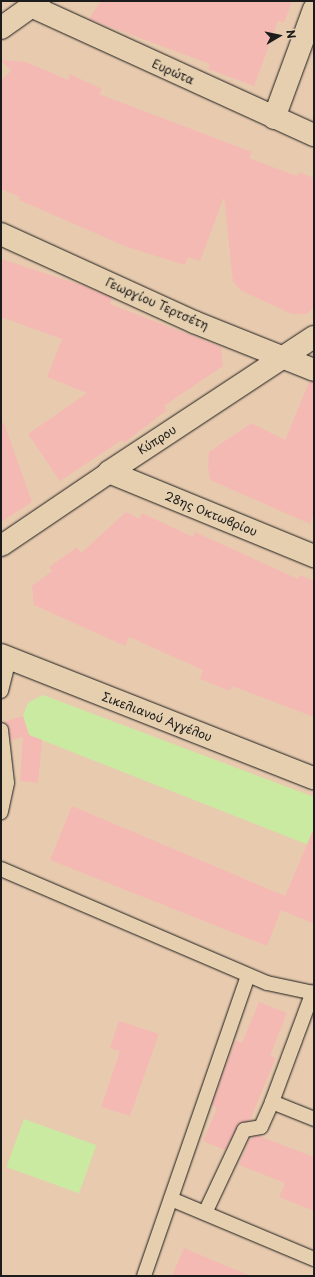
<!DOCTYPE html>
<html>
<head>
<meta charset="utf-8">
<style>
  body { margin:0 }
  #map { position:relative; width:315px; height:1277px; overflow:hidden; background:#e8cbaf; font-family:"Playpen Sans",sans-serif }
  div>[style] { position:absolute }
  [style*='--x'] { left:calc(var(--x)*1px); top:calc(var(--y)*1px); width:calc(var(--w)*1px); rotate:calc(var(--a)*1deg) }
  .green>* { inset:0; background:#caeaa2; transform-origin:0 0 }
  .building>* { inset:0; background:#f4b9b3 }
  .roads { filter:drop-shadow(0 0 1px #1c1c1c) drop-shadow(0 0 1px #1c1c1c) }
  .service>* { height:14px; margin:-7px; padding:0 7px; transform-origin:7px; border-radius:7px; background:#e5cfae }
  .pedestrian>* { height:21px; margin:-10.5px; padding:0 10.5px; transform-origin:10.5px; border-radius:10.5px; background:#e5cfae }
  .minor>* { height:22px; margin:-11px; padding:0 11px; transform-origin:11px; border-radius:11px; background:#e5cfae }
  .tertiary>* { height:22px; margin:-11px; padding:0 11px; transform-origin:11px; border-radius:11px; background:#e5cfae }
  span { translate:-50% -50%; white-space:nowrap; text-align:center; line-height:1.15; -webkit-text-stroke:3.5px #e5cfae; paint-order:stroke }
  .street-label { font-size:12px; color:#1c1c1c }
  .frame { position:absolute; inset:0; border:2px solid #1c1c1c; pointer-events:none }
  .north { position:absolute; left:259px; top:16px; width:40px; height:40px; -webkit-text-stroke:3px #e5cfae; paint-order:stroke; rotate:81deg; font-size:11px; font-weight:700; line-height:16px; text-align:center; color:#1c1c1c }
  .north::after { content:''; display:block; margin:auto; width:14px; height:18px; background:#1c1c1c; clip-path:polygon(50% 0,100% 100%,50% 72%,0 100%) }
</style>
</head>
<body>
<div id="map">
  <div class="green">
    <i style="clip-path:polygon(43px 695px,314px 797px,314px 847px,29px 735px,23px 716px,28px 703px)"></i>
    <i style="left:24px;top:1119px;width:77px;height:51px;rotate:20deg"></i>
  </div>
  <div class="building">
    <i style="clip-path:polygon(101px 1px,292px 1px,284px 23px,278px 21px,254px 86px,208px 69px,210px 64px,89px 19px)"></i>
    <i style="clip-path:polygon(1px 60px,26px 62px,68px 80px,70px 74px,102px 89px,99px 94px,252px 152px,249px 158px,297px 176px,299px 172px,314px 178px,314px 307px,307px 314px,292px 314px,242px 291px,233px 282px,224px 197px,200px 261px,188px 257px,185px 265px,127px 247px,19px 200px,20px 197px,1px 189px,1px 80px,11px 71px)"></i>
    <i style="clip-path:polygon(1px 259px,84px 286px,112px 298px,110px 304px,221px 347px,223px 366px,164px 406px,167px 410px,124px 443px,122px 440px,60px 481px,28px 434px,87px 393px,47px 377px,62px 339px,1px 317px)"></i>
    <i style="clip-path:polygon(309px 382px,314px 382px,314px 513px,310px 524px,210px 480px,208px 466px,209px 452px,251px 423px,285px 440px)"></i>
    <i style="clip-path:polygon(1px 423px,4px 423px,32px 502px,1px 522px)"></i>
    <i style="clip-path:polygon(126px 512px,140px 519px,142px 513px,193px 537px,195px 532px,298px 579px,300px 575px,314px 581px,314px 717px,232px 686px,230px 691px,200px 679px,203px 670px,129px 637px,125px 646px,34px 605px,32px 586px,52px 571px,49px 567px,77px 547px,81px 553px)"></i>
    <i style="clip-path:polygon(23px 716px,29px 735px,42px 740px,38px 783px,20px 781px,23px 737px,11px 740px,8px 725px,3px 722px)"></i>
    <i style="clip-path:polygon(72px 806px,285px 896px,314px 828px,314px 924px,281px 910px,267px 946px,50px 860px)"></i>
    <i style="clip-path:polygon(259px 1002px,287px 1013px,270px 1056px,276px 1058px,250px 1120px,239px 1124px,225px 1150px,203px 1141px,217px 1108px,212px 1105px,226px 1065px,236px 1040px,242px 1043px)"></i>
    <i style="clip-path:polygon(119px 1021px,159px 1034px,130px 1116px,101px 1107px,120px 1051px,110px 1048px)"></i>
    <i style="clip-path:polygon(259px 1136px,314px 1157px,314px 1211px,279px 1197px,285px 1183px,239px 1165px,250px 1138px)"></i>
    <i style="clip-path:polygon(184px 1248px,250px 1276px,172px 1276px)"></i>
  </div>
  <div class="roads">
    <div class="service">
      <i style="--x:1;--y:691;--w:32;--a:-76"></i>
      <i style="--x:1;--y:730;--w:53;--a:83.5"></i>
      <i style="--x:7;--y:783;--w:30;--a:102"></i>
      <i style="--x:1;--y:869;--w:289;--a:23.2"></i>
      <i style="--x:267;--y:983;--w:48;--a:12"></i>
      <i style="--x:272;--y:1102;--w:117;--a:-69.6"></i>
      <i style="--x:171;--y:1199;--w:155;--a:22.8"></i>
      <i style="--x:205;--y:1213;--w:92;--a:-64.8"></i>
      <i style="--x:244;--y:1130;--w:17;--a:-10"></i>
      <i style="--x:261;--y:1127;--w:27;--a:-66"></i>
      <i style="--x:272;--y:1102;--w:45;--a:22"></i>
      <i style="--x:144;--y:1276;--w:318;--a:-70.9"></i>
    </div>
    <div class="pedestrian">
      <i style="--x:1;--y:545;--w:130;--a:-34.1"></i>
    </div>
    <div class="minor">
      <i style="--x:33;--y:7;--w:309;--a:24.5"></i>
      <i style="--x:1;--y:28;--w:47;--a:-35.4"></i>
      <i style="--x:274;--y:118;--w:116;--a:-69.8"></i>
      <i style="--x:1;--y:234;--w:212;--a:24.5"></i>
      <i style="--x:194;--y:322;--w:129;--a:21.8"></i>
      <i style="--x:109;--y:472;--w:245;--a:-33.4"></i>
      <i style="--x:109;--y:472;--w:222;--a:22.3"></i>
    </div>
    <div class="tertiary">
      <i style="--x:1;--y:655;--w:336;--a:21.5"></i>
    </div>
  </div>
  <div class="street-label">
    <span style="left:173px;top:72px;rotate:24deg">Ευρώτα</span>
    <span style="left:157px;top:304px;rotate:24deg">Γεωργίου Τερτσέτη</span>
    <span style="left:157px;top:440px;rotate:-33deg">Κύπρου</span>
    <span style="left:211px;top:514px;rotate:22deg">28ης Οκτωβρίου</span>
    <span style="left:157px;top:717px;rotate:21deg">Σικελιανού Αγγέλου</span>
  </div>
  <div class="frame"></div>
  <div class="north">N</div>
</div>
</body>
</html>
